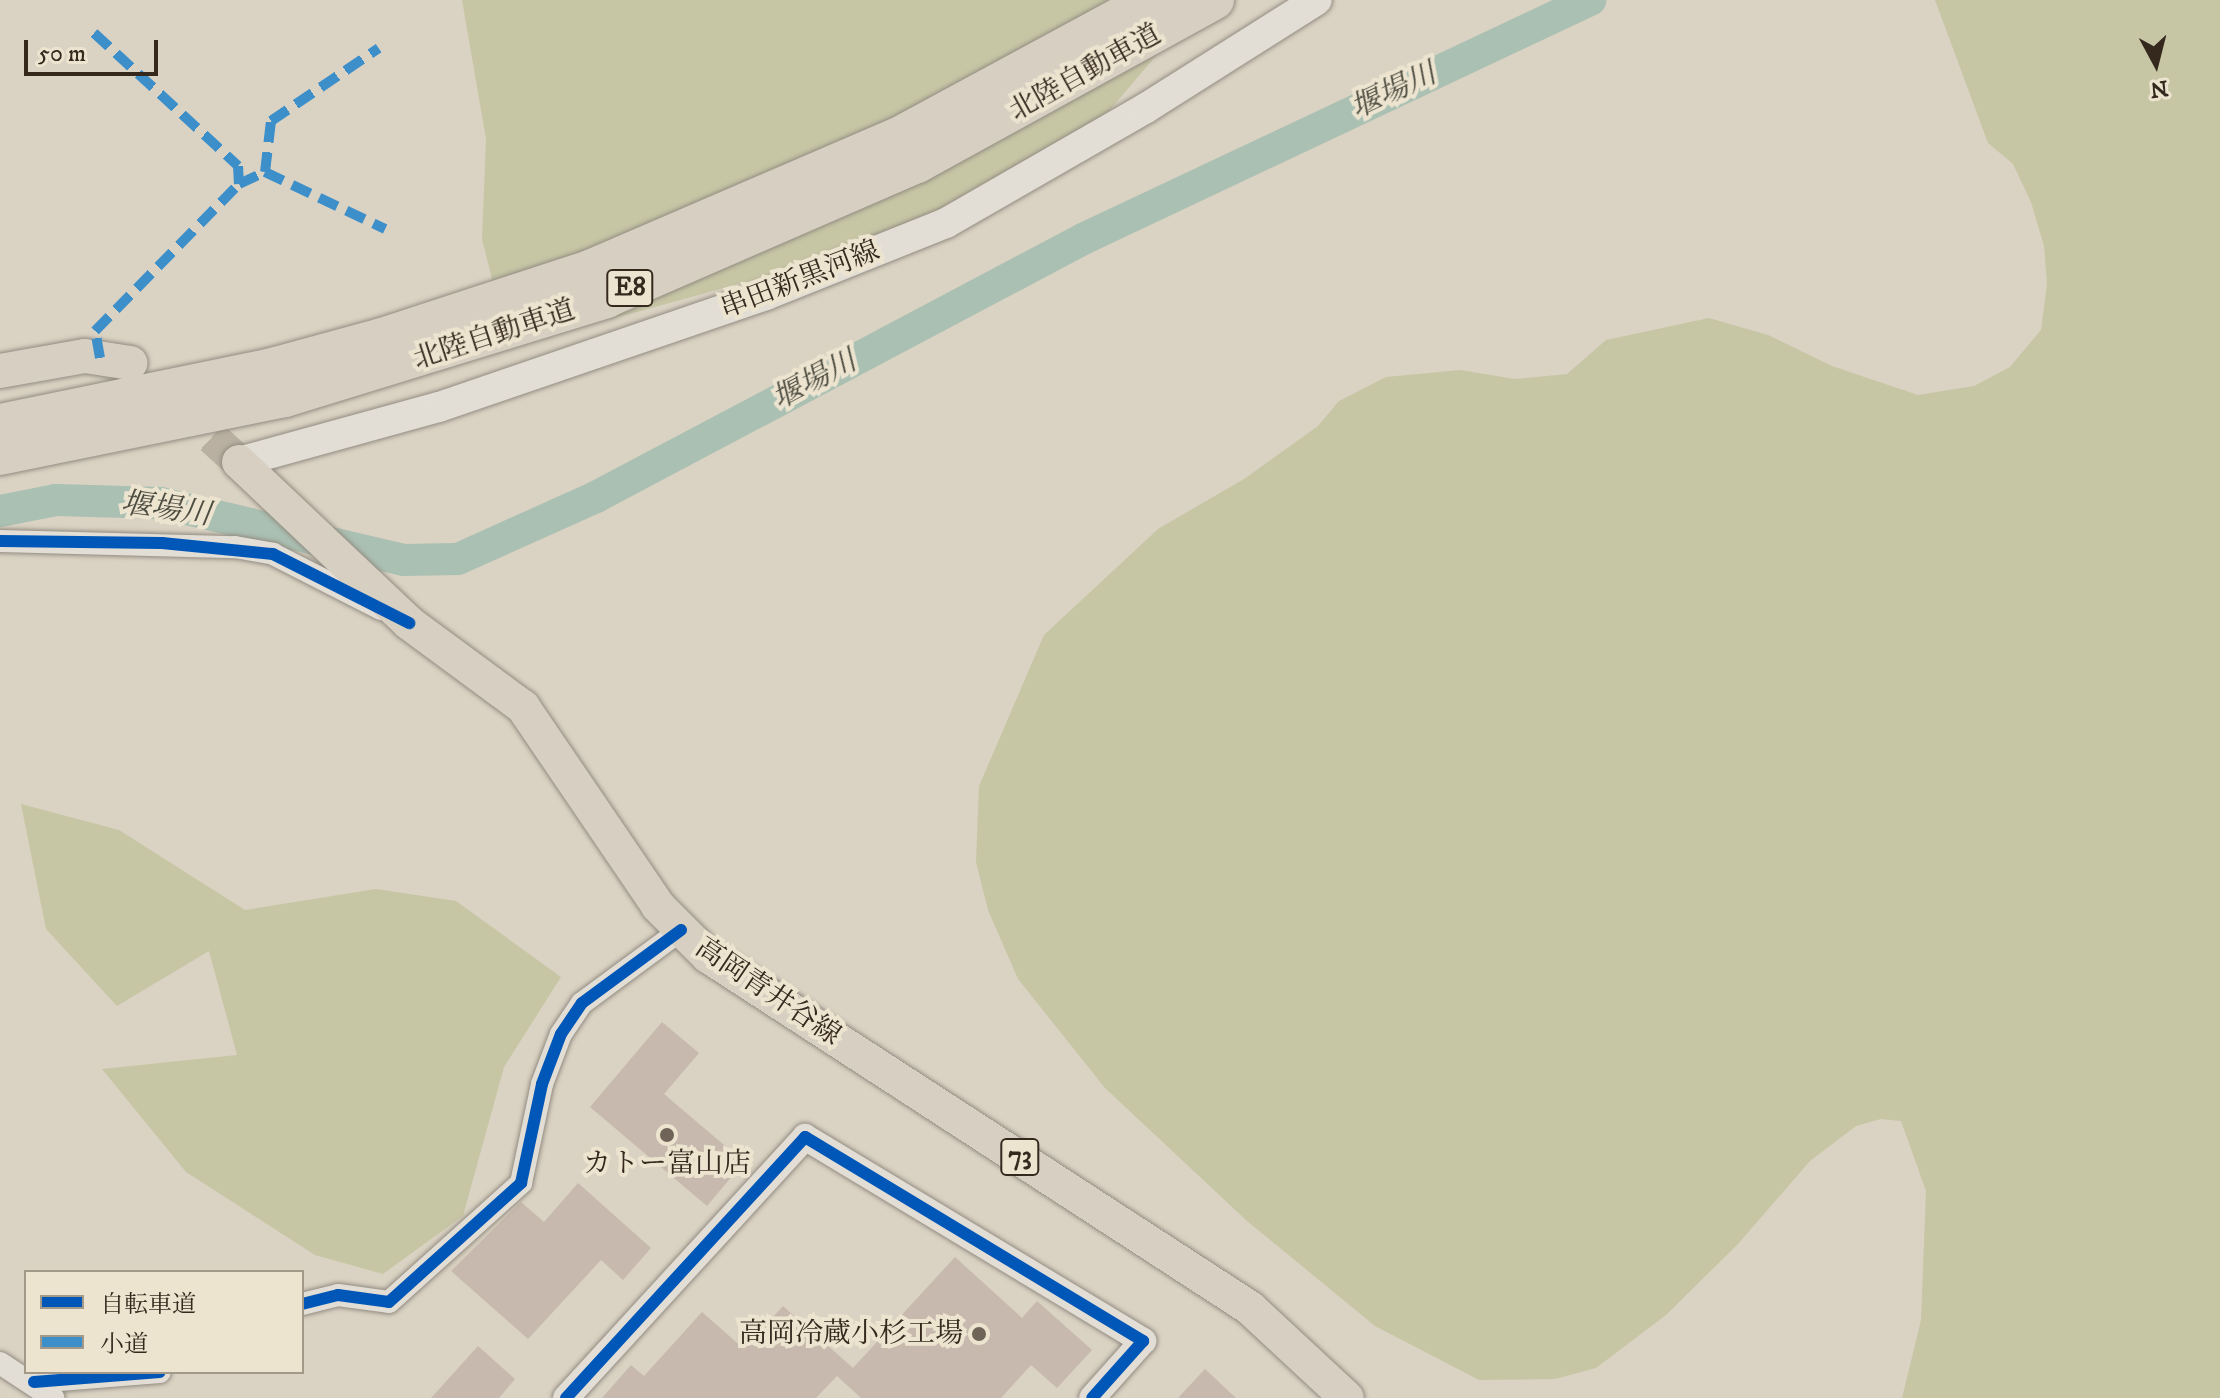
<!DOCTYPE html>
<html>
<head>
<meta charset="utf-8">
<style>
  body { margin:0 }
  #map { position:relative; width:2220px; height:1398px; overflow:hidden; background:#dad2c2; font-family:"IM FELL DW Pica","Noto Serif JP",serif }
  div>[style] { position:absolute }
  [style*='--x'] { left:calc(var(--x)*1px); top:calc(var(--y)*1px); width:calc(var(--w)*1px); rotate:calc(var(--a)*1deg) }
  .green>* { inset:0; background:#c6c6a5 }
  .river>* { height:32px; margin:-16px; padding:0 16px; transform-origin:16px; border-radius:16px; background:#aac0b2 }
  .building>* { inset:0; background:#c7b9ad }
  .primary-tunnel>* { height:34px; margin-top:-17px; transform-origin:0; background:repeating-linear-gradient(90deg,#b9b0a1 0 34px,transparent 0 51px) }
  .roads { filter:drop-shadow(0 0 2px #928c82) drop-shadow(0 0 2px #928c82) }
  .minor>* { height:22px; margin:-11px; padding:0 11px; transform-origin:11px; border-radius:11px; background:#e2ded6 }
  .tertiary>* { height:26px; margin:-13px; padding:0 13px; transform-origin:13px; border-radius:13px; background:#e2ded6 }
  .secondary>* { height:30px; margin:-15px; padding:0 15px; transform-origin:15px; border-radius:15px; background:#e2ded6 }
  .primary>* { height:34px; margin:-17px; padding:0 17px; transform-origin:17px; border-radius:17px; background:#d7cfc1 }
  .motorway>* { height:40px; margin:-20px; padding:0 20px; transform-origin:20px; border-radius:20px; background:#d7cfc1 }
  .quiet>* { height:10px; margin-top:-5px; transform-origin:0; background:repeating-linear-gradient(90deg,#3d8fca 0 20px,transparent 0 30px) }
  .cycleway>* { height:12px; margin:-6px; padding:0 6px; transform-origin:6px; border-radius:6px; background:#0057b8 }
  .dots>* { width:22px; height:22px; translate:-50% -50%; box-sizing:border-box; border:4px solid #ede4d0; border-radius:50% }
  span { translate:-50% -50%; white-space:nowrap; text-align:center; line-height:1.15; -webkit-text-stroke:8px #ede4d0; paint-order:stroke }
  .shield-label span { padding:2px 6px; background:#ede4d0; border:2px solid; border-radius:6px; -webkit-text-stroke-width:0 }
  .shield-label { font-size:26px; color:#35291e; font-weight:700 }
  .street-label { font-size:28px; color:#35291e }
  .poi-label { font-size:28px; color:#35291e }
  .right { translate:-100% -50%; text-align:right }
  .water-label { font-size:30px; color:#4d4d41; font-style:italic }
  .legend { position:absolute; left:24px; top:1270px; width:280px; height:104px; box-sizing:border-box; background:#ede4d0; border:2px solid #a39989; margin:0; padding:10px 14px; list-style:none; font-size:24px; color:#35291e }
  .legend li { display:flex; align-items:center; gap:16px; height:40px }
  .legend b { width:40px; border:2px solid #a39989 }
  .north { position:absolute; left:2116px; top:24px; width:80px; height:80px; -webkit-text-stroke:6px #ede4d0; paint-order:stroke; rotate:173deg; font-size:22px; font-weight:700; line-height:32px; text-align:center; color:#35291e }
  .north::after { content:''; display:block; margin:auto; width:28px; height:36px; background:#35291e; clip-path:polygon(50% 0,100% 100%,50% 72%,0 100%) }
  .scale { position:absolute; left:24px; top:40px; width:134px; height:36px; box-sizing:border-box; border:4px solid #35291e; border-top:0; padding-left:10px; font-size:24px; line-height:28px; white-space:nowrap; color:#35291e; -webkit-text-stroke:6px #ede4d0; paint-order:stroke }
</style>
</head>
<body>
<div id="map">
  <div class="green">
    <i style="clip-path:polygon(1191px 0,1171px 38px,1092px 131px,906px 238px,611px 319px,543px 319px,498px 303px,482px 239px,486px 139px,462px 0)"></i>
    <i style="clip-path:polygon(1935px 0,2220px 0,2220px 1398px,1902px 1398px,1921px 1320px,1926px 1191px,1901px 1121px,1881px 1119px,1856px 1126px,1810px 1161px,1738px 1244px,1666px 1315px,1596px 1368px,1555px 1379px,1479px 1380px,1375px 1326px,1247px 1221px,1105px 1088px,1018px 979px,988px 910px,976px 862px,979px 786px,1044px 635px,1158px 529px,1244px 479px,1318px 426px,1339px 401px,1386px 377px,1460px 370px,1515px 379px,1567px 374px,1606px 340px,1709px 318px,1768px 335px,1832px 366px,1918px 395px,1974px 386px,2010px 367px,2041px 330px,2047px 284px,2044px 246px,2031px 202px,2013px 164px,1988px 143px)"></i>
    <i style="clip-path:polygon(21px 804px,119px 830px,245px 910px,376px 889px,456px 901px,561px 977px,504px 1067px,463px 1216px,383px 1274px,315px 1255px,186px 1172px,102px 1069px,237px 1055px,209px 951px,117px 1006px,46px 929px)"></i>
  </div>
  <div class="river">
    <i style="--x:0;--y:511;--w:57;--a:-11.1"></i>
    <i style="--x:56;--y:500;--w:105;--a:1.6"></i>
    <i style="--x:161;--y:503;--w:250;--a:13.2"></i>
    <i style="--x:404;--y:560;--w:54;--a:-1.1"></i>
    <i style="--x:458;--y:559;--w:151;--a:-24.2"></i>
    <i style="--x:596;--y:497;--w:551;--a:-27.91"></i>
    <i style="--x:1083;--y:239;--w:561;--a:-25.24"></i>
  </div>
  <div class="building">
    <i style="clip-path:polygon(662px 1022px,699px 1053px,664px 1094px,744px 1162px,707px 1206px,590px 1107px)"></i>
    <i style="clip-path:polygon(578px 1183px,651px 1248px,623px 1280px,601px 1260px,528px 1339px,451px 1271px,521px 1202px,544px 1222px)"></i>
    <i style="clip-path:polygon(955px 1257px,1022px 1318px,1037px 1301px,1092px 1350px,1057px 1388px,1031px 1365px,1001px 1398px,861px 1398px,837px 1376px,816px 1398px,602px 1398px,631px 1365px,644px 1376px,702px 1312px,744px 1349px,783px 1306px,853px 1368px)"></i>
    <i style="clip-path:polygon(478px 1346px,515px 1379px,499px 1398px,431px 1398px)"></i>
    <i style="clip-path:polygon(1205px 1369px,1236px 1398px,1178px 1398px)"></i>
  </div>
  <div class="primary-tunnel">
    <i style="--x:174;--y:403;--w:88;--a:42.2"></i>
  </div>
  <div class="roads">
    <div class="minor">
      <i style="--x:0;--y:541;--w:235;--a:1.5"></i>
      <i style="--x:235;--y:547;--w:39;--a:10"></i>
      <i style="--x:273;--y:554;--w:121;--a:27"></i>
      <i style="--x:302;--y:1304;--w:37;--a:-14"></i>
      <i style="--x:338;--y:1295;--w:51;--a:7.8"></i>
      <i style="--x:389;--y:1302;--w:178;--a:-42"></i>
      <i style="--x:521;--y:1183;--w:101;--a:-78"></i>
      <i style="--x:542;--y:1084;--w:53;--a:-69.2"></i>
      <i style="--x:561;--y:1034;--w:37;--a:-56"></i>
      <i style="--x:582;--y:1003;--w:123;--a:-36.4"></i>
      <i style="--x:0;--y:1363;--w:64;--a:33.4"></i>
      <i style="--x:34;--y:1382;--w:126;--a:-4.5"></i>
    </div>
    <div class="tertiary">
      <i style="--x:566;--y:1398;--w:354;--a:-47.5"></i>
      <i style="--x:805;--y:1137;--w:395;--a:31.1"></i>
      <i style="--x:1143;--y:1341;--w:76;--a:131.8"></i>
    </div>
    <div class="secondary">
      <i style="--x:239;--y:462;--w:207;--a:-15.4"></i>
      <i style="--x:439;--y:407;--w:346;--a:-18.9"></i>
      <i style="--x:766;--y:295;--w:194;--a:-21.8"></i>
      <i style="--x:946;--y:223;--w:231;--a:-29.9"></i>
      <i style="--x:1146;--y:108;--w:202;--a:-32.3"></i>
    </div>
    <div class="primary">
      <i style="--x:0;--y:371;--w:86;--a:-10"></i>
      <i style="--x:85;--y:356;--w:46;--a:8.8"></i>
      <i style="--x:239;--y:462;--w:234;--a:43.4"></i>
      <i style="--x:409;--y:623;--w:142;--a:36.4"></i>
      <i style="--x:523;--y:707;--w:240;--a:55.8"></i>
      <i style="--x:658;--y:906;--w:71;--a:45"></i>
      <i style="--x:708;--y:956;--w:646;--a:33"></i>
      <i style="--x:1250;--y:1308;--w:132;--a:42.9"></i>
    </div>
    <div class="motorway">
      <i style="--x:0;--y:424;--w:278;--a:-11.6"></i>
      <i style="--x:272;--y:368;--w:114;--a:-15.3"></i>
      <i style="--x:382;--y:338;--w:219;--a:-18.1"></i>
      <i style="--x:590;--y:270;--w:334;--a:-23.3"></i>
      <i style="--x:897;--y:138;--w:290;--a:-28.4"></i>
      <i style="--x:0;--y:455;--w:291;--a:-11.5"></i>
      <i style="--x:285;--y:397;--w:336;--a:-17.1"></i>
      <i style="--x:606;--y:298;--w:339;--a:-23.5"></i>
      <i style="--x:917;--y:163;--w:339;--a:-28.8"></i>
    </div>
  </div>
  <div class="quiet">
    <i style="--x:94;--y:33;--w:196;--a:42.7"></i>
    <i style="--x:238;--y:166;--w:18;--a:87"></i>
    <i style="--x:265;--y:172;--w:51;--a:-83.3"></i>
    <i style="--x:271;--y:121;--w:130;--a:-34.1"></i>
    <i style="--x:100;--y:358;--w:27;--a:-100"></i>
    <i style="--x:95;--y:331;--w:206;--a:-45.6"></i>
    <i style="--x:239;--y:184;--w:29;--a:-25"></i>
    <i style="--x:265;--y:172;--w:133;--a:25.4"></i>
  </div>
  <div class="cycleway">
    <i style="--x:0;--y:541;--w:162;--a:0.7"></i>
    <i style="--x:162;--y:543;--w:112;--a:5.7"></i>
    <i style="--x:273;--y:554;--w:153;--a:26.9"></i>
    <i style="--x:302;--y:1304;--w:37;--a:-14"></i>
    <i style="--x:338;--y:1295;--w:51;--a:7.8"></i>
    <i style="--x:389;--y:1302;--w:178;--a:-42"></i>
    <i style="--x:521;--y:1183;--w:101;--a:-78"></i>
    <i style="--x:542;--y:1084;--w:53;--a:-69.2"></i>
    <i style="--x:561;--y:1034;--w:37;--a:-56"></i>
    <i style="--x:582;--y:1003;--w:123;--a:-36.4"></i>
    <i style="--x:34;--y:1382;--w:126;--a:-4.5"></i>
    <i style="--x:566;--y:1398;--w:354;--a:-47.5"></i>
    <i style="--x:805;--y:1137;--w:395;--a:31.1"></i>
    <i style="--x:1143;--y:1341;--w:76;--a:131.8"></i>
  </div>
  <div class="dots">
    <i style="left:667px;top:1135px;background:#6f6457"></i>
    <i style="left:979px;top:1334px;background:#6f6457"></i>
  </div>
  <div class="shield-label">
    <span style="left:630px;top:288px">E8</span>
    <span style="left:1020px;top:1157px">73</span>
  </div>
  <div class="street-label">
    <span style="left:1085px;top:73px;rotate:-29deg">北陸自動車道</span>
    <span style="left:800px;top:280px;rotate:-21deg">串田新黒河線</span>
    <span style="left:494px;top:335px;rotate:-18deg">北陸自動車道</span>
    <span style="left:768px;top:992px;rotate:34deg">高岡青井谷線</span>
  </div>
  <div class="poi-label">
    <span style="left:667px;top:1164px">カトー富山店</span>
    <span class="right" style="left:963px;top:1334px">高岡冷蔵小杉工場</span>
  </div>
  <div class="water-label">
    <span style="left:1394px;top:92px;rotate:-25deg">堰場川</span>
    <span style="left:815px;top:381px;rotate:-28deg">堰場川</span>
    <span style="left:166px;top:510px;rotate:8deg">堰場川</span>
  </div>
  <ul class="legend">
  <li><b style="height:10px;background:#0057b8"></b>自転車道</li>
  <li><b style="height:10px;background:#3d8fca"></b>小道</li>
  </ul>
  <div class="north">N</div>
  <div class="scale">50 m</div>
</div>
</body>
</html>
